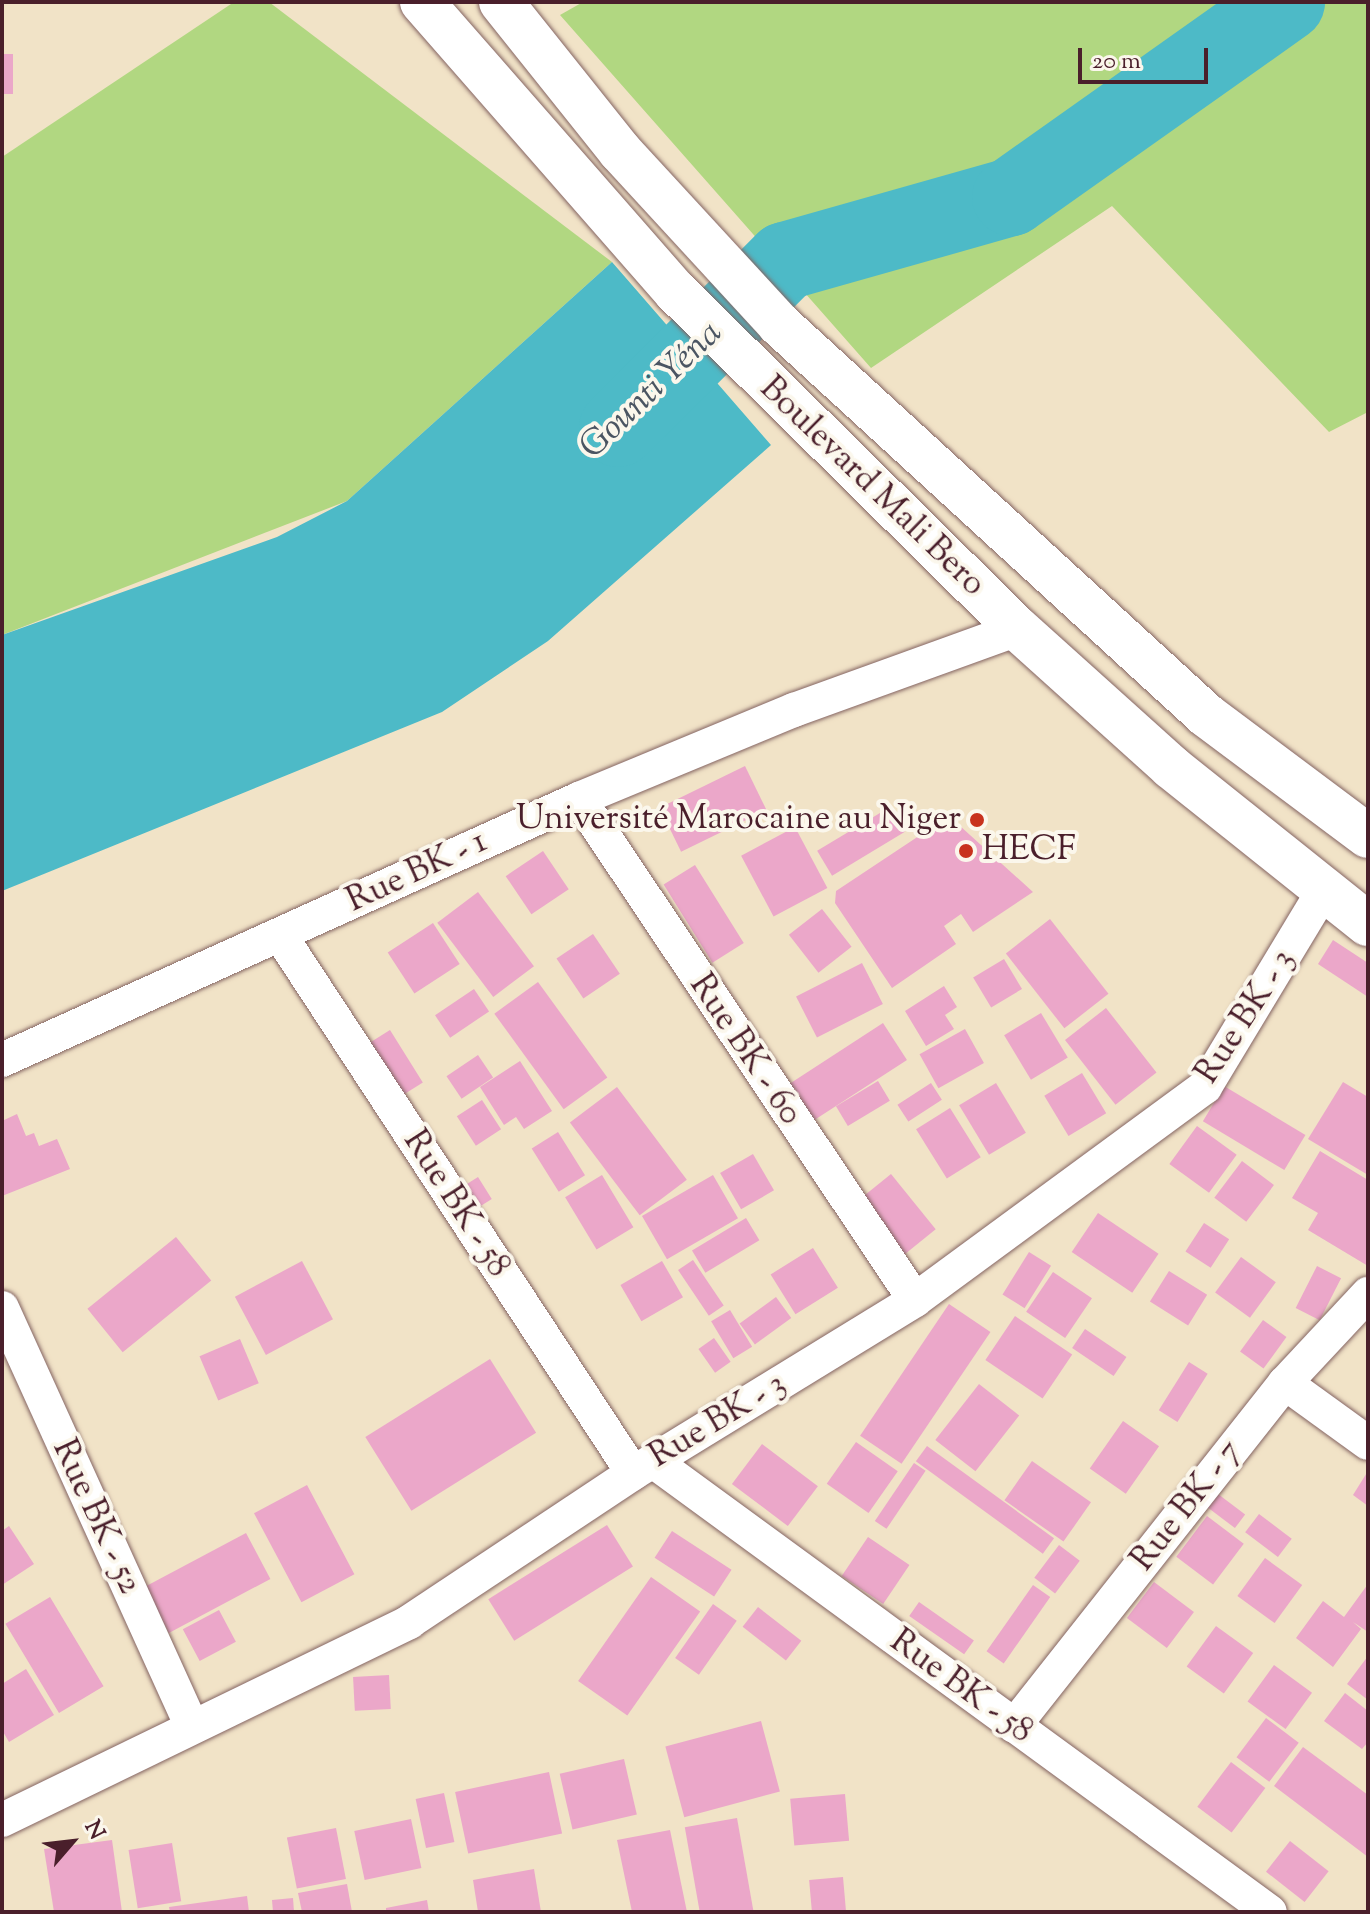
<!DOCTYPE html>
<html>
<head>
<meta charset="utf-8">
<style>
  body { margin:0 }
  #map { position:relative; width:1370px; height:1914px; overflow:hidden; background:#f1e3c7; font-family:"Sorts Mill Goudy",serif }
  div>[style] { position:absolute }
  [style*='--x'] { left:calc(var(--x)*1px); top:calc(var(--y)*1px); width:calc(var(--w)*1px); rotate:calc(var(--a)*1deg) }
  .green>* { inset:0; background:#b1d781 }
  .water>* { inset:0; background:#4dbac7 }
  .river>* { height:78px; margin:-39px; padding:0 39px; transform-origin:39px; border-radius:39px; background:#4dbac7 }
  .building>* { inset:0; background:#eba7c9; transform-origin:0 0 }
  .roads { filter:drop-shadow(0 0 2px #846462) drop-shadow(0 0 2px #846462) }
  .minor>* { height:34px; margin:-17px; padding:0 17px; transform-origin:17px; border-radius:17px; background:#fff }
  .primary>* { height:44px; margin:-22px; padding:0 22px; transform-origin:22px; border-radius:22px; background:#fff }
  .dots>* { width:22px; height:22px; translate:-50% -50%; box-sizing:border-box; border:4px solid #fbf7ec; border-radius:50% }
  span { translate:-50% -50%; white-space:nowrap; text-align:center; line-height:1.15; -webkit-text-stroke:8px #fbf7ec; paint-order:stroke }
  .street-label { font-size:34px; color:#4a1f2b }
  .poi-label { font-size:34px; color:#4a1f2b }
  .right { translate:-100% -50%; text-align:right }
  .left { translate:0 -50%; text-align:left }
  .water-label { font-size:36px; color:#4b5562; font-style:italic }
  .frame { position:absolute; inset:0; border:4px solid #4a1f2b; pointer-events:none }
  .north { position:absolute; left:32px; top:1802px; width:80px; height:80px; -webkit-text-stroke:6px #fbf7ec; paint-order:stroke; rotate:62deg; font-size:22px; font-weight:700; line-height:32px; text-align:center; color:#4a1f2b }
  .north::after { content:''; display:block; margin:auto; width:28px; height:36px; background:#4a1f2b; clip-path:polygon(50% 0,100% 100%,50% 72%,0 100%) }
  .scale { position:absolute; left:1078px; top:48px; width:130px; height:36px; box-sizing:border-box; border:4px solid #4a1f2b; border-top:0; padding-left:10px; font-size:24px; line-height:28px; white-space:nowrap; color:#4a1f2b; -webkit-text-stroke:6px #fbf7ec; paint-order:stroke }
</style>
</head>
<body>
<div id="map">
  <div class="green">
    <i style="clip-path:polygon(234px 2px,269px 2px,612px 262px,347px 501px,2px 635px,2px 157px)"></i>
    <i style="clip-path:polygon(583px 2px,1368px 2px,1368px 412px,1329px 432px,1112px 206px,871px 368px,560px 15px)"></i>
  </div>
  <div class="water">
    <i style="clip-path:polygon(612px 262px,771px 445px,548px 641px,442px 712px,2px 891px,2px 635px,277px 537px,347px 501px)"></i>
  </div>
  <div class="river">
    <i style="--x:618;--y:428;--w:236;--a:-45"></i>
    <i style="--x:785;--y:261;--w:235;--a:-15.8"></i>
    <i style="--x:1011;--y:197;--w:337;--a:-35.3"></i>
  </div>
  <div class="building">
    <i style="left:2px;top:54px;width:11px;height:40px"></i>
    <i style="left:745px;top:766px;width:49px;height:95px;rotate:64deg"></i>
    <i style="left:890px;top:807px;width:29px;height:85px;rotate:59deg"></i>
    <i style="clip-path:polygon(949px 816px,1033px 892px,973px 932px,961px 914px,944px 926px,956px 944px,892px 988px,835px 903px,836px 891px)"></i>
    <i style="left:795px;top:827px;width:69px;height:61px;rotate:62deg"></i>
    <i style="left:543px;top:851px;width:46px;height:45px;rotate:56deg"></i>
    <i style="left:695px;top:865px;width:92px;height:37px;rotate:58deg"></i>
    <i style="left:478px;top:892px;width:93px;height:51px;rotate:53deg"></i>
    <i style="left:822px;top:909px;width:48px;height:42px;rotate:52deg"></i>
    <i style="left:1050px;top:919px;width:95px;height:56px;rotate:52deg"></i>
    <i style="left:433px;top:923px;width:49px;height:54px;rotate:57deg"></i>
    <i style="left:593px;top:934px;width:48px;height:44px;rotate:56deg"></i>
    <i style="clip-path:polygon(1333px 940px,1368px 963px,1368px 997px,1318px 964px)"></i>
    <i style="left:1004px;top:959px;width:35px;height:36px;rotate:59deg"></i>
    <i style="left:862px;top:963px;width:46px;height:74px;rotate:63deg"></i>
    <i style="left:538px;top:982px;width:118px;height:54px;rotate:54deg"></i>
    <i style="clip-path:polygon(944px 986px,957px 1007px,945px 1015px,954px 1029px,926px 1046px,905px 1011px)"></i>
    <i style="left:474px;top:989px;width:27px;height:47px;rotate:56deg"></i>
    <i style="left:1106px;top:1008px;width:82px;height:52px;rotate:52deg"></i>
    <i style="left:1041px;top:1013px;width:52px;height:43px;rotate:59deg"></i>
    <i style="left:883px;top:1023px;width:44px;height:115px;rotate:57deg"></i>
    <i style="left:965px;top:1029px;width:39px;height:52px;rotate:61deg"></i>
    <i style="left:390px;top:1030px;width:62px;height:24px;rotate:58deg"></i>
    <i style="left:478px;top:1055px;width:27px;height:38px;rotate:56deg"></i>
    <i style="clip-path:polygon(520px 1061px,552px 1111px,524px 1129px,516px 1117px,504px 1125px,480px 1087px)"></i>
    <i style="left:1082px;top:1073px;width:47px;height:44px;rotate:59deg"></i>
    <i style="left:878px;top:1081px;width:23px;height:49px;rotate:59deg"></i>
    <i style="clip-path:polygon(1343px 1082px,1368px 1097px,1368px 1175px,1308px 1139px)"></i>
    <i style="left:931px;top:1083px;width:20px;height:40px;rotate:57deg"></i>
    <i style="left:996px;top:1083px;width:58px;height:43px;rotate:59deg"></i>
    <i style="left:1224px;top:1086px;width:95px;height:41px;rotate:31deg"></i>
    <i style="left:617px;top:1087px;width:116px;height:59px;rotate:53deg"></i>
    <i style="left:482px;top:1100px;width:35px;height:30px;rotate:57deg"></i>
    <i style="left:950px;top:1108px;width:58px;height:40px;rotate:58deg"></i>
    <i style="clip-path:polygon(17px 1114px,26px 1136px,34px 1133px,39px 1146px,57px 1139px,70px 1169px,2px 1196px,2px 1121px)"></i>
    <i style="left:1197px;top:1126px;width:49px;height:47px;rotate:36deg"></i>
    <i style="left:558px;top:1132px;width:51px;height:31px;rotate:58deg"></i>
    <i style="clip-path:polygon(1320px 1151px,1368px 1180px,1368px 1266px,1308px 1230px,1318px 1213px,1292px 1198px)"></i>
    <i style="left:753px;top:1154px;width:42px;height:38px;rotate:60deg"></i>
    <i style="left:1242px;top:1161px;width:40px;height:46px;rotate:37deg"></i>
    <i style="left:891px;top:1174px;width:71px;height:41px;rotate:51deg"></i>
    <i style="left:602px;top:1175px;width:61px;height:43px;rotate:59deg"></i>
    <i style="left:713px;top:1175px;width:50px;height:82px;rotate:60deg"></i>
    <i style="left:478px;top:1177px;width:26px;height:22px;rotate:58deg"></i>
    <i style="left:1098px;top:1213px;width:73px;height:47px;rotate:34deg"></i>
    <i style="left:746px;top:1218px;width:26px;height:63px;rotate:59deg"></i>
    <i style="left:1204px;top:1223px;width:30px;height:34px;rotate:33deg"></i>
    <i style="left:176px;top:1237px;width:56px;height:114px;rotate:51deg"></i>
    <i style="left:813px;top:1248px;width:47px;height:50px;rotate:58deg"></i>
    <i style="left:1029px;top:1252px;width:26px;height:50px;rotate:32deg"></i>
    <i style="left:1241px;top:1257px;width:43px;height:44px;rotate:36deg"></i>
    <i style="left:693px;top:1260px;width:55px;height:18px;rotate:56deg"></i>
    <i style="left:302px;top:1261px;width:66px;height:76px;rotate:62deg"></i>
    <i style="left:662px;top:1261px;width:42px;height:48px;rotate:60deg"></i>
    <i style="left:1317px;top:1266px;width:27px;height:47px;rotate:27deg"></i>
    <i style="left:1169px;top:1271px;width:45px;height:36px;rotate:32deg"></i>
    <i style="left:1053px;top:1272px;width:47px;height:48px;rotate:34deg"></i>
    <i style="left:776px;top:1297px;width:26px;height:45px;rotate:54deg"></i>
    <i style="left:949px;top:1304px;width:50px;height:159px;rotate:34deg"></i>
    <i style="left:730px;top:1310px;width:43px;height:22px;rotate:59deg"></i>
    <i style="left:1015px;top:1316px;width:69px;height:53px;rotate:34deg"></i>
    <i style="left:1263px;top:1320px;width:29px;height:39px;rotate:36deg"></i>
    <i style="left:1085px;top:1329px;width:50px;height:23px;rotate:34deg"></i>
    <i style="left:714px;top:1338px;width:29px;height:19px;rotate:55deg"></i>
    <i style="left:240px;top:1339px;width:48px;height:44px;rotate:67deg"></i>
    <i style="left:490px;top:1359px;width:87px;height:147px;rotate:58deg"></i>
    <i style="left:1189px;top:1362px;width:22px;height:57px;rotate:32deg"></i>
    <i style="left:979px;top:1384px;width:51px;height:71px;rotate:38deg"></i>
    <i style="left:1123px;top:1421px;width:44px;height:58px;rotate:35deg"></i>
    <i style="left:856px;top:1442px;width:51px;height:51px;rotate:35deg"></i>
    <i style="left:762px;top:1444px;width:70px;height:50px;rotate:37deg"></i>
    <i style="left:927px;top:1446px;width:157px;height:19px;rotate:36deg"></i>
    <i style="left:1032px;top:1461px;width:72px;height:48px;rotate:35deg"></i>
    <i style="left:914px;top:1463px;width:14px;height:70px;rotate:34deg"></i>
    <i style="clip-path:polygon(1368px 1471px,1368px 1506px,1353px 1495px)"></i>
    <i style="left:307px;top:1485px;width:101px;height:60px;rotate:62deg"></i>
    <i style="left:1218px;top:1494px;width:34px;height:17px;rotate:37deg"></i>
    <i style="left:1259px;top:1514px;width:41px;height:23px;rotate:37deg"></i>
    <i style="left:1207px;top:1516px;width:46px;height:51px;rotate:37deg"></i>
    <i style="left:607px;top:1525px;width:49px;height:140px;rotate:58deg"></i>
    <i style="clip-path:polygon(9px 1526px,34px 1564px,2px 1585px,2px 1531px)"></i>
    <i style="left:672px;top:1531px;width:71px;height:32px;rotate:33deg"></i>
    <i style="left:246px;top:1533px;width:52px;height:115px;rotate:62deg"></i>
    <i style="left:868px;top:1537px;width:50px;height:47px;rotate:34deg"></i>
    <i style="left:1059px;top:1545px;width:26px;height:41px;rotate:37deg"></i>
    <i style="left:1265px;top:1558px;width:46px;height:47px;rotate:36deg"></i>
    <i style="left:651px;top:1577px;width:60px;height:127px;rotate:35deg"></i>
    <i style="left:1154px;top:1582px;width:50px;height:45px;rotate:37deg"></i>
    <i style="clip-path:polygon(1368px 1584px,1368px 1632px,1353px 1622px,1361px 1629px,1333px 1667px,1296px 1638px,1323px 1601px,1344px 1617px)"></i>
    <i style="left:1033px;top:1585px;width:21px;height:81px;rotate:35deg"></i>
    <i style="left:50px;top:1597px;width:104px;height:52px;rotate:59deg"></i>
    <i style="left:919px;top:1602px;width:67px;height:17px;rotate:35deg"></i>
    <i style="left:713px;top:1604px;width:29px;height:66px;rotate:35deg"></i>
    <i style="left:758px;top:1607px;width:55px;height:25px;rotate:38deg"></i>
    <i style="left:219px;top:1610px;width:36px;height:41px;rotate:62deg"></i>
    <i style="left:1216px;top:1626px;width:46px;height:50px;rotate:36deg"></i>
    <i style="clip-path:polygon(1368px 1656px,1368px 1700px,1347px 1684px)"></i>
    <i style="left:1274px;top:1665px;width:47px;height:45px;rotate:36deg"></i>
    <i style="clip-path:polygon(26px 1669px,54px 1715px,9px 1742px,2px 1730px,2px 1684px)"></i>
    <i style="left:389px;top:1675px;width:34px;height:36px;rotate:87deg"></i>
    <i style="clip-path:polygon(1345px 1693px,1368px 1711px,1368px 1742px,1362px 1749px,1324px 1721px)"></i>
    <i style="left:1266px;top:1718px;width:41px;height:49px;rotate:37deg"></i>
    <i style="left:761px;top:1721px;width:73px;height:99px;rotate:75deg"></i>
    <i style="clip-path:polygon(1303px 1747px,1368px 1795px,1368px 1857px,1274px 1786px)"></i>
    <i style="left:624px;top:1759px;width:57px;height:66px;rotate:77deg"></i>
    <i style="left:1231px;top:1762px;width:43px;height:56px;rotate:37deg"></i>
    <i style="left:549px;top:1772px;width:63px;height:96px;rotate:78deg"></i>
    <i style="left:444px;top:1793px;width:50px;height:29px;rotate:78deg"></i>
    <i style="left:845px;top:1794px;width:47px;height:55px;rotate:85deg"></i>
    <i style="left:737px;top:1818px;width:95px;height:53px;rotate:80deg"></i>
    <i style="left:411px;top:1819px;width:50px;height:58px;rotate:78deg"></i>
    <i style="left:336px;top:1828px;width:52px;height:50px;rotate:79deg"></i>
    <i style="clip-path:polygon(670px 1830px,687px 1912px,632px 1912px,617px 1840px)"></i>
    <i style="clip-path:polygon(112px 1840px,122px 1912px,54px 1912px,44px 1849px)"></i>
    <i style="left:1290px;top:1841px;width:49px;height:39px;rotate:38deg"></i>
    <i style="left:172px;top:1843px;width:59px;height:44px;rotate:81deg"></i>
    <i style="clip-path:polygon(534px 1869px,541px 1912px,478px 1912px,473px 1880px)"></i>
    <i style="left:843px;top:1877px;width:35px;height:34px;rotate:85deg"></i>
    <i style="clip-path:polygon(347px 1884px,352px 1912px,302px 1912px,298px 1893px)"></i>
    <i style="clip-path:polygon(247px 1896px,249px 1912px,170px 1912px,169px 1907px)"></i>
    <i style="clip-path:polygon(293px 1898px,294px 1912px,273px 1912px,272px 1900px)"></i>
    <i style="clip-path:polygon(427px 1900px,429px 1912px,386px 1912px,386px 1908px)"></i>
  </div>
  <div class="roads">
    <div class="minor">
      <i style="--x:579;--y:799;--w:603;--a:56.15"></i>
      <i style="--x:280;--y:935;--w:643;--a:56.73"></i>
      <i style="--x:2;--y:1060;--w:633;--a:-24.34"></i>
      <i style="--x:579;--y:799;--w:233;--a:-22.5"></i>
      <i style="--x:794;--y:710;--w:238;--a:-19.9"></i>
      <i style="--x:2;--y:1308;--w:458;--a:65.6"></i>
      <i style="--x:1285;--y:1383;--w:102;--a:35.9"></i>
      <i style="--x:653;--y:1461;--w:764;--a:36.17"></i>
      <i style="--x:1014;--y:1726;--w:437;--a:-51.7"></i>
      <i style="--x:1285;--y:1383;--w:122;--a:-47"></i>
      <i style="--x:2;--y:1820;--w:453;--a:-25.9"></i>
      <i style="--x:409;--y:1622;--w:269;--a:-33.6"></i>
      <i style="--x:633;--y:1473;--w:331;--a:-31.5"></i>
      <i style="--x:915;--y:1300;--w:360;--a:-36.3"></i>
      <i style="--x:1205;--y:1087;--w:230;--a:-58.9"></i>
    </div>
    <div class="primary">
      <i style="--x:422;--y:2;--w:386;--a:48.8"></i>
      <i style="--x:676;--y:292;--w:480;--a:44.6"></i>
      <i style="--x:1018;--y:629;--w:206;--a:42"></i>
      <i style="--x:1171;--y:767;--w:252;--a:38.6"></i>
      <i style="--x:501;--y:2;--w:191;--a:51.4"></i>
      <i style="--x:620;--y:151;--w:235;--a:47.4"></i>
      <i style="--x:779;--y:324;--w:579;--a:42.48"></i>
      <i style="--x:1206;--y:715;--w:202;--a:36.8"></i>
    </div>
  </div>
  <div class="dots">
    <i style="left:977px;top:820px;background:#c8321e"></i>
    <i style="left:966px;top:851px;background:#c8321e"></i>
  </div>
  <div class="street-label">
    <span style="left:872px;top:487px;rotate:44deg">Boulevard Mali Bero</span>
    <span style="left:417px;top:872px;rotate:-25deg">Rue BK - 1</span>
    <span style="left:1246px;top:1017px;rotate:-57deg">Rue BK - 3</span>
    <span style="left:745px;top:1050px;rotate:56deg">Rue BK - 60</span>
    <span style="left:456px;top:1204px;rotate:57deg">Rue BK - 58</span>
    <span style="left:718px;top:1421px;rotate:-31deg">Rue BK - 3</span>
    <span style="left:1187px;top:1506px;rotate:-52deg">Rue BK - 7</span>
    <span style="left:96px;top:1517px;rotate:65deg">Rue BK - 52</span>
    <span style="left:961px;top:1687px;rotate:36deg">Rue BK - 58</span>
  </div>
  <div class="poi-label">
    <span class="right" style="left:961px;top:820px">Université Marocaine au Niger</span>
    <span class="left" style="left:982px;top:851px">HECF</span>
  </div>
  <div class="water-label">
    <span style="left:652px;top:391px;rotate:-44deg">Gounti Yéna</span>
  </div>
  <div class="frame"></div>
  <div class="north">N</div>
  <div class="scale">20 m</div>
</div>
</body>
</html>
